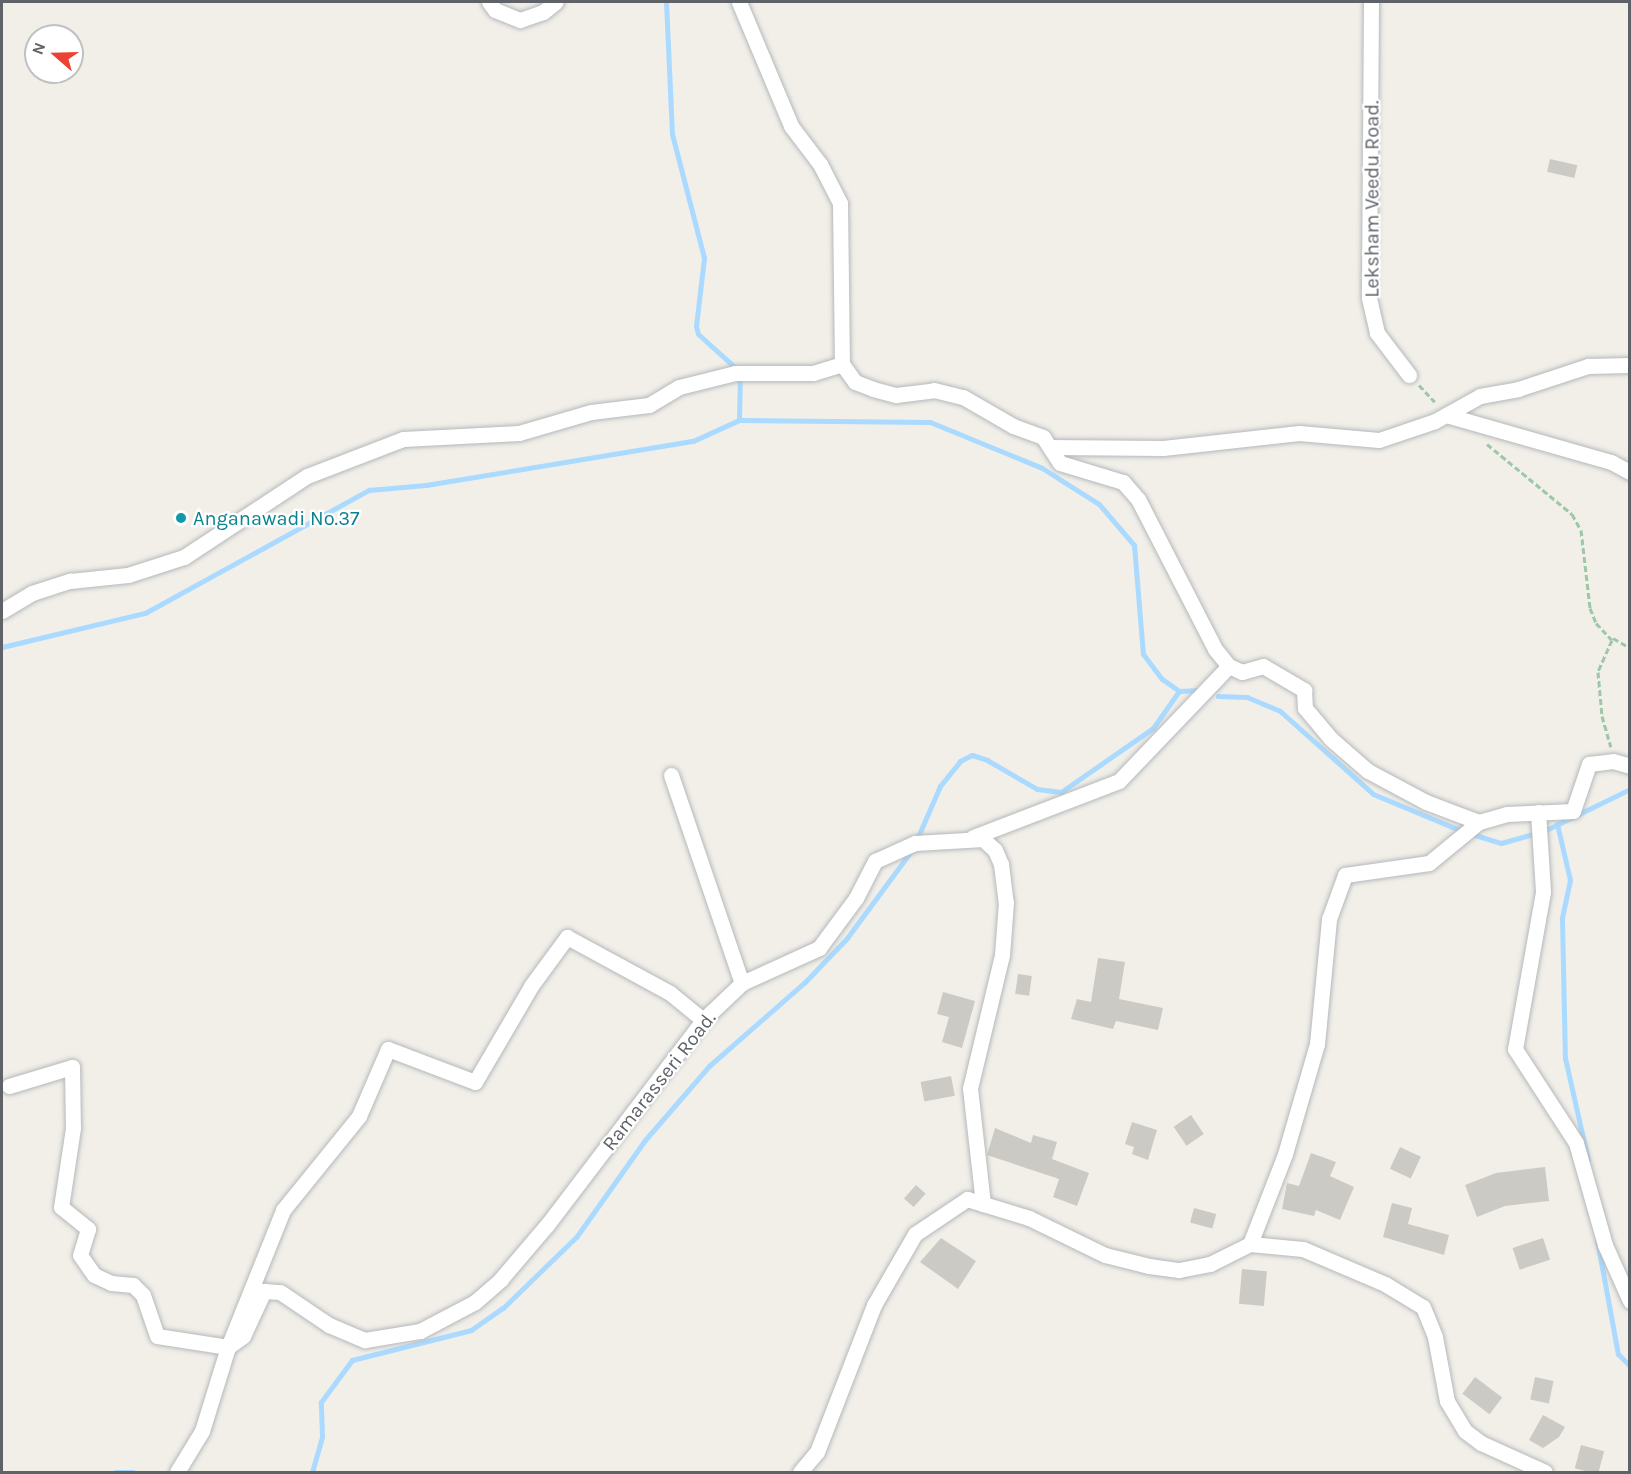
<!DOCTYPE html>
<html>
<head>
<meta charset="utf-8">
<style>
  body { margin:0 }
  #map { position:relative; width:1631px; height:1474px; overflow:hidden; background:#f1efe8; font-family:Karla,sans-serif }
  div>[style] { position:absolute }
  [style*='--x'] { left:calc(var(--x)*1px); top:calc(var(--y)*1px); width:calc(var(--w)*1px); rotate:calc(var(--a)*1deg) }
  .stream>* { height:5px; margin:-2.5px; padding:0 2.5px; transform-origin:2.5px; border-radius:2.5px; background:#aadaff }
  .building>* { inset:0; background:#cccac5; transform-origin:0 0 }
  .path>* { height:3px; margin-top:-1.5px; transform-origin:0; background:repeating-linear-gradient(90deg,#9cc7a9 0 6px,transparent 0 9px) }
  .roads { filter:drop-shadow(0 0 2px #b5b8bc) drop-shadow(0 0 2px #b5b8bc) }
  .minor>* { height:15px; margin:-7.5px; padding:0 7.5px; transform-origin:7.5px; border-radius:7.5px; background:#fff }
  .dots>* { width:16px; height:16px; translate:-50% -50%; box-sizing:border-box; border:3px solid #fff; border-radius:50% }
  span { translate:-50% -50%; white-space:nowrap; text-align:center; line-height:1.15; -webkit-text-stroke:4.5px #fff; paint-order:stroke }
  .street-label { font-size:20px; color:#5f6368 }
  .culture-label { font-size:20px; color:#0d838f }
  .left { translate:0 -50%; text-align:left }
  .frame { position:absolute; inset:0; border:3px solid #5f6368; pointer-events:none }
  .north { position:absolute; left:24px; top:24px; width:60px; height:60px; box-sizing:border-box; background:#fff; border:2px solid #bfc1c3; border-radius:50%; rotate:290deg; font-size:16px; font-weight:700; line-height:24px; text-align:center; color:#5f6368 }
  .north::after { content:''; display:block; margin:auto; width:21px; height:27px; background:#ea4335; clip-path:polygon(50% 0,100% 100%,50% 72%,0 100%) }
</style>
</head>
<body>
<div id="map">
  <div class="stream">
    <i style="--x:666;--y:2;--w:132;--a:87.4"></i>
    <i style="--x:672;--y:134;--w:128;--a:75.5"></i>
    <i style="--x:704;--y:258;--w:68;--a:96.7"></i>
    <i style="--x:696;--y:326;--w:8;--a:76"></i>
    <i style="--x:698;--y:334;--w:57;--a:42.1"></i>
    <i style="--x:740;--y:372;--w:48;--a:91.2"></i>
    <i style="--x:2;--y:647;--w:147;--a:-13.4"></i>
    <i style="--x:145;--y:613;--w:256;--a:-28.8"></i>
    <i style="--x:369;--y:490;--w:57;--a:-5"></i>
    <i style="--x:426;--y:485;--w:271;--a:-9.4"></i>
    <i style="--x:693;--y:441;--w:51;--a:-24.5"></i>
    <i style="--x:739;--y:420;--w:191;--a:0.6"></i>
    <i style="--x:930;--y:422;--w:121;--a:22.3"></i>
    <i style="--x:1042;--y:468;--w:67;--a:32.3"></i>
    <i style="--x:1099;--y:504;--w:54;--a:49.5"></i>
    <i style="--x:1134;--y:545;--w:109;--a:85.3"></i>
    <i style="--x:1143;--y:654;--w:31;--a:53"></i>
    <i style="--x:1162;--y:679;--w:21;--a:35"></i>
    <i style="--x:1179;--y:691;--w:21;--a:-3"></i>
    <i style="--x:1218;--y:696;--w:29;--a:2"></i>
    <i style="--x:1247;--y:697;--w:36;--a:23"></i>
    <i style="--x:1280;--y:711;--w:125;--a:41.7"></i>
    <i style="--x:1373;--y:794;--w:96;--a:22.6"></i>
    <i style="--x:1462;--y:831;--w:41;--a:17.1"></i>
    <i style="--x:1501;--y:843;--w:45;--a:-15.6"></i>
    <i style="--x:1544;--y:831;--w:96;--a:-26"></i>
    <i style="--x:1557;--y:824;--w:57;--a:76.9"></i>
    <i style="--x:1570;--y:880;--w:40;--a:102"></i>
    <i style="--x:1562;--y:919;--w:139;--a:88.8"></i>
    <i style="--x:1565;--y:1058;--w:105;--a:77.3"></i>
    <i style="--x:917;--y:839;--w:58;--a:-66.5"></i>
    <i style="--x:940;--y:786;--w:32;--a:-51"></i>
    <i style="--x:960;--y:761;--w:13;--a:-27"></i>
    <i style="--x:972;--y:755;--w:16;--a:18"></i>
    <i style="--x:987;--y:760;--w:58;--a:30.1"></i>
    <i style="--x:1037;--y:789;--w:24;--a:7"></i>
    <i style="--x:1061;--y:792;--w:112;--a:-34.8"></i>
    <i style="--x:1153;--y:728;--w:45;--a:-54.9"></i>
    <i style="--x:1597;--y:1240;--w:116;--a:79.6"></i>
    <i style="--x:1618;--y:1354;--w:17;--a:45"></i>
    <i style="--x:115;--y:1472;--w:18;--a:0"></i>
    <i style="--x:312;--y:1472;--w:37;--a:-74"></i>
    <i style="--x:322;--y:1436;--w:34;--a:-92"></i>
    <i style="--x:321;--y:1402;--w:52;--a:-53.6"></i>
    <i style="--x:352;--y:1360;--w:123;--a:-14.1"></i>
    <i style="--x:471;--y:1330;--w:39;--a:-35"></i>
    <i style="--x:503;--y:1308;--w:103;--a:-44.2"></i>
    <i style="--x:577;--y:1236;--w:118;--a:-54.7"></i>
    <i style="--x:645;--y:1140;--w:98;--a:-49.1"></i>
    <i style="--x:709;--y:1066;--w:128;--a:-41.2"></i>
    <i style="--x:805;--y:982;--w:61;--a:-46.3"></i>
    <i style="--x:847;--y:938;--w:113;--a:-53.6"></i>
  </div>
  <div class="building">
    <i style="left:1550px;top:159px;width:28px;height:13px;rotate:13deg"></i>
    <i style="clip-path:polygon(1098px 958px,1125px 962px,1119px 999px,1163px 1008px,1158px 1030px,1116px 1021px,1113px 1029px,1071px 1019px,1077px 999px,1091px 1002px)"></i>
    <i style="left:1018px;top:974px;width:14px;height:20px;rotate:8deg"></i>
    <i style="clip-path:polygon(943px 992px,975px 1001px,962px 1048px,942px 1042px,949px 1017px,937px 1014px)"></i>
    <i style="left:951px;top:1076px;width:20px;height:31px;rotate:79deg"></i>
    <i style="left:1191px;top:1115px;width:23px;height:21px;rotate:56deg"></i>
    <i style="clip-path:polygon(1132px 1122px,1157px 1130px,1148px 1160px,1132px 1154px,1134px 1147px,1125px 1144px)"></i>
    <i style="clip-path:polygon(995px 1128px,1031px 1143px,1033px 1135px,1057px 1142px,1052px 1159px,1089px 1173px,1077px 1206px,1053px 1197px,1059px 1179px,987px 1155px)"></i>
    <i style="left:1400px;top:1147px;width:23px;height:24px;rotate:25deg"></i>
    <i style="clip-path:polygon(1311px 1153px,1336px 1162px,1330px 1176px,1354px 1187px,1340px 1220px,1316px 1210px,1314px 1216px,1282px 1209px,1287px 1183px,1299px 1186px)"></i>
    <i style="clip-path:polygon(1545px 1167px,1549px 1201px,1505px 1206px,1477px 1217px,1465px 1185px,1496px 1173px)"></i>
    <i style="left:916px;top:1185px;width:13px;height:18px;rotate:42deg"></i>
    <i style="clip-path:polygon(1392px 1203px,1412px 1208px,1408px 1224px,1449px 1235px,1444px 1255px,1383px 1237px)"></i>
    <i style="left:1194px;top:1208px;width:23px;height:15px;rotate:15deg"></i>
    <i style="clip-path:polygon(941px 1238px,976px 1261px,958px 1289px,920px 1262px)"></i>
    <i style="left:1543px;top:1238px;width:23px;height:32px;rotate:72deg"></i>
    <i style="left:1242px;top:1269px;width:25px;height:35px;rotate:5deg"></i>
    <i style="left:1475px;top:1377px;width:34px;height:21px;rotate:37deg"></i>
    <i style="left:1535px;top:1377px;width:19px;height:23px;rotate:12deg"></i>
    <i style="clip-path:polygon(1543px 1415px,1565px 1427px,1559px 1437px,1543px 1448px,1529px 1440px)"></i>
    <i style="left:1581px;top:1445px;width:24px;height:24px;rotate:15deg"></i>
  </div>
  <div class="path">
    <i style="--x:1419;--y:385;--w:23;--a:47"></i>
    <i style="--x:1487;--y:444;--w:110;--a:39.5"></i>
    <i style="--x:1572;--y:514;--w:18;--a:61"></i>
    <i style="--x:1581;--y:530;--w:79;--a:83.4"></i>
    <i style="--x:1590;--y:608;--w:16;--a:68"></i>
    <i style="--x:1596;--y:623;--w:23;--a:47"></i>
    <i style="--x:1612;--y:640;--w:35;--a:114"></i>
    <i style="--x:1598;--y:672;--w:44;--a:84.8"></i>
    <i style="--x:1602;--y:716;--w:32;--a:74"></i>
    <i style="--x:1613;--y:638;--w:20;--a:30"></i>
  </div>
  <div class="roads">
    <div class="minor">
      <i style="--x:489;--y:2;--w:10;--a:53"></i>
      <i style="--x:495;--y:10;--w:27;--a:22"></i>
      <i style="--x:520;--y:20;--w:24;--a:-19"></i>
      <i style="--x:543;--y:12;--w:16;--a:-38"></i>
      <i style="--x:739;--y:2;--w:134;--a:67.2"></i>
      <i style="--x:791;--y:126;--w:48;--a:52.7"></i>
      <i style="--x:820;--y:164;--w:44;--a:62.9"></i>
      <i style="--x:840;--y:203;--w:161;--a:89.3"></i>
      <i style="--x:1371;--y:2;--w:296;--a:90.4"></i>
      <i style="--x:1369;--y:298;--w:36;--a:77"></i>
      <i style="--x:1377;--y:333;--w:53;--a:52.7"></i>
      <i style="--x:842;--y:364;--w:22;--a:54"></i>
      <i style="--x:855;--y:382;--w:19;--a:21"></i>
      <i style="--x:873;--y:389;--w:24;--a:15"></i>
      <i style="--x:896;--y:395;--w:38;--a:-7"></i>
      <i style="--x:934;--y:390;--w:30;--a:14"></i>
      <i style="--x:963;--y:397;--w:58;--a:30.1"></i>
      <i style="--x:1013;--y:426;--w:32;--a:20"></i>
      <i style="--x:1043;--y:437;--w:31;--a:57"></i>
      <i style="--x:1060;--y:463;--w:66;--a:16.8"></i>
      <i style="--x:1123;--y:482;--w:23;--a:49"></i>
      <i style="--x:1138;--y:499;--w:169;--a:62.8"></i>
      <i style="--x:1215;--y:649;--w:22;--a:51"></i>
      <i style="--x:1229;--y:666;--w:14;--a:25"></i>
      <i style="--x:1242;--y:672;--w:22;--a:-16"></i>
      <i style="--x:1263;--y:666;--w:48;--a:30.3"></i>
      <i style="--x:1304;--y:690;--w:18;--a:87"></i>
      <i style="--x:1305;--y:708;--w:40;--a:50"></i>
      <i style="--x:1331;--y:739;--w:49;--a:40.9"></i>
      <i style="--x:1368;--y:771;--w:66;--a:28.1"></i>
      <i style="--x:1426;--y:802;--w:57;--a:20.7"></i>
      <i style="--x:1479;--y:822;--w:29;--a:-16"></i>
      <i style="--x:1507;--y:814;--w:66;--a:-2.6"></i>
      <i style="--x:1573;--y:811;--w:50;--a:-71.2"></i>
      <i style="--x:1589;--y:764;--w:24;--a:-7"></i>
      <i style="--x:1613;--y:761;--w:18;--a:16"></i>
      <i style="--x:1446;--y:415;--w:172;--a:15.9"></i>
      <i style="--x:1611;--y:462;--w:21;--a:28"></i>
      <i style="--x:1050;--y:447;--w:113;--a:0.5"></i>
      <i style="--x:1163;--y:448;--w:137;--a:-6.3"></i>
      <i style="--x:1299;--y:433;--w:80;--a:5"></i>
      <i style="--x:1379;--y:440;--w:59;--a:-18.7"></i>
      <i style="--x:1435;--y:421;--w:51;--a:-29.1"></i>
      <i style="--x:1480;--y:396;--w:39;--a:-10"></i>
      <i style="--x:1518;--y:389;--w:74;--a:-18.2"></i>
      <i style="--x:1588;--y:366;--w:42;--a:-1.4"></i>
      <i style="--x:2;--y:611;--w:35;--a:-31"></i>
      <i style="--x:32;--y:593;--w:40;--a:-18"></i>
      <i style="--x:70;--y:581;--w:58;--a:-5.9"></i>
      <i style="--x:128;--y:575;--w:59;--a:-17.8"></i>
      <i style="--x:184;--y:557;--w:147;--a:-33.4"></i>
      <i style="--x:307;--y:476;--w:103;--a:-21.1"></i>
      <i style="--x:403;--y:439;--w:116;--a:-3"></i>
      <i style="--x:519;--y:433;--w:75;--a:-16.3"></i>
      <i style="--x:591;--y:412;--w:58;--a:-6.9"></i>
      <i style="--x:649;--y:405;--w:35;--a:-31"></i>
      <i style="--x:679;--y:387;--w:58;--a:-14"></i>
      <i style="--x:735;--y:373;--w:78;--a:0"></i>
      <i style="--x:813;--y:373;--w:30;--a:-17"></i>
      <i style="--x:671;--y:775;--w:220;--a:71.2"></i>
      <i style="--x:1538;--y:812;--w:80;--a:86.4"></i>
      <i style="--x:1543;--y:892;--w:159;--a:100.1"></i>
      <i style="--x:1515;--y:1049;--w:112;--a:57"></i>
      <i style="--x:1576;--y:1143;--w:106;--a:74.1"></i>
      <i style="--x:1605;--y:1245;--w:61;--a:65.9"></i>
      <i style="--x:973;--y:837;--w:156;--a:-21"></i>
      <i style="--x:1119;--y:781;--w:159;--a:-46.3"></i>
      <i style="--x:9;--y:1086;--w:66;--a:-16.8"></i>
      <i style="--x:72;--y:1067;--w:61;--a:89.1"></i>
      <i style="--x:73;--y:1128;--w:80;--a:98.6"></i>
      <i style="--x:61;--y:1207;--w:35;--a:39"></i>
      <i style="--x:88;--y:1229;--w:27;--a:107"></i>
      <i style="--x:80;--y:1255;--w:24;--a:55"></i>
      <i style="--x:94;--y:1275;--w:19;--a:25"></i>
      <i style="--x:111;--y:1283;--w:22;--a:5"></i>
      <i style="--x:133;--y:1285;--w:14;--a:45"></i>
      <i style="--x:143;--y:1295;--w:43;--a:71.1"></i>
      <i style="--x:157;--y:1336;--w:72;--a:8.8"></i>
      <i style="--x:228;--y:1347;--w:88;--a:107.2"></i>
      <i style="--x:202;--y:1431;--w:48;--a:121.4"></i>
      <i style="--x:1250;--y:1244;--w:97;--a:-68.7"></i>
      <i style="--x:1285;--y:1154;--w:115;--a:-73.8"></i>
      <i style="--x:1317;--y:1044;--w:126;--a:-84.5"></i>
      <i style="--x:1329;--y:919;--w:47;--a:-70"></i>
      <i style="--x:1345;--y:875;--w:85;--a:-8.1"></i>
      <i style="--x:1429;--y:863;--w:65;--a:-39.4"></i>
      <i style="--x:228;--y:1347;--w:19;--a:-36"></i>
      <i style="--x:243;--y:1336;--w:50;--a:-65"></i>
      <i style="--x:264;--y:1291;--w:16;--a:4"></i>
      <i style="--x:280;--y:1292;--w:59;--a:34"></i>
      <i style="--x:329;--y:1325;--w:39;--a:23"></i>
      <i style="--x:365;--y:1340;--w:56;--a:-9.3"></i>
      <i style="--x:420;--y:1331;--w:62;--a:-27.8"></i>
      <i style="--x:475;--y:1302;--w:35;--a:-41"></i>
      <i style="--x:501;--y:1279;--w:71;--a:-49.6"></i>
      <i style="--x:547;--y:1225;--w:258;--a:-52.7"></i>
      <i style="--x:703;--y:1020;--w:54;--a:-43.5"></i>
      <i style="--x:742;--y:983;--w:85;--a:-24.4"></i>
      <i style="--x:819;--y:948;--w:62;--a:-53.5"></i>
      <i style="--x:856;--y:898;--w:42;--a:-62.8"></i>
      <i style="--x:875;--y:861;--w:44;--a:-24.2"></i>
      <i style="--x:915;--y:843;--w:68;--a:-3.4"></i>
      <i style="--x:983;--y:839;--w:16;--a:43"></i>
      <i style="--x:995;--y:850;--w:15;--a:67"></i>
      <i style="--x:1001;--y:864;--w:38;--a:83"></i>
      <i style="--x:1006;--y:902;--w:53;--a:94.3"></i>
      <i style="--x:1002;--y:955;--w:137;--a:103.5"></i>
      <i style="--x:970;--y:1088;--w:117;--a:83.6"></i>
      <i style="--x:228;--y:1347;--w:148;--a:-68.1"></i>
      <i style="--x:283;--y:1210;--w:121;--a:-51"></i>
      <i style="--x:359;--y:1116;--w:73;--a:-66.6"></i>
      <i style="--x:388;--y:1049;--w:93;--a:20.8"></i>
      <i style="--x:475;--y:1082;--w:111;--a:-59.7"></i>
      <i style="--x:531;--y:986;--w:61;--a:-53.7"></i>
      <i style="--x:567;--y:937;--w:117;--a:28.5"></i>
      <i style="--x:670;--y:993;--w:43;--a:39.3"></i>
      <i style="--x:800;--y:1472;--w:26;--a:-50"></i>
      <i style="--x:817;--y:1452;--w:158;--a:-68.8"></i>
      <i style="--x:874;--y:1305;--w:82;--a:-60"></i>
      <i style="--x:915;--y:1234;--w:63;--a:-33.9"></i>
      <i style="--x:967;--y:1199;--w:65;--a:17"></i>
      <i style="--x:1029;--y:1218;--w:85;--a:26"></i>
      <i style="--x:1105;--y:1255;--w:45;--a:14"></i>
      <i style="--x:1149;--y:1266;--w:30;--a:8"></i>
      <i style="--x:1179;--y:1270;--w:32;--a:-11"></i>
      <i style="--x:1210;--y:1264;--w:45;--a:-26.6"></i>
      <i style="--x:1250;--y:1244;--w:53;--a:5.4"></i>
      <i style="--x:1303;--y:1249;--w:89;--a:23.1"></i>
      <i style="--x:1385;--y:1284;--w:44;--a:31.2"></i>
      <i style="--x:1423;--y:1307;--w:32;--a:68"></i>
      <i style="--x:1435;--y:1337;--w:65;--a:79.4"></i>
      <i style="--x:1447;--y:1401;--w:35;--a:59"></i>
      <i style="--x:1465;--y:1431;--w:20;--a:37"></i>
      <i style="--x:1481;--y:1443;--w:70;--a:24.4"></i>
    </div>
  </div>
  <div class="dots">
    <i style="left:181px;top:518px;background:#0f9aa8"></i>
  </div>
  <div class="street-label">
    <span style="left:1372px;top:199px;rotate:-90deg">Leksham Veedu Road.</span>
    <span style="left:659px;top:1081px;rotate:-52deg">Ramarasseri Road.</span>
  </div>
  <div class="culture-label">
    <span class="left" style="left:193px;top:518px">Anganawadi No.37</span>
  </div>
  <div class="frame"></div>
  <div class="north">N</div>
</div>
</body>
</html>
